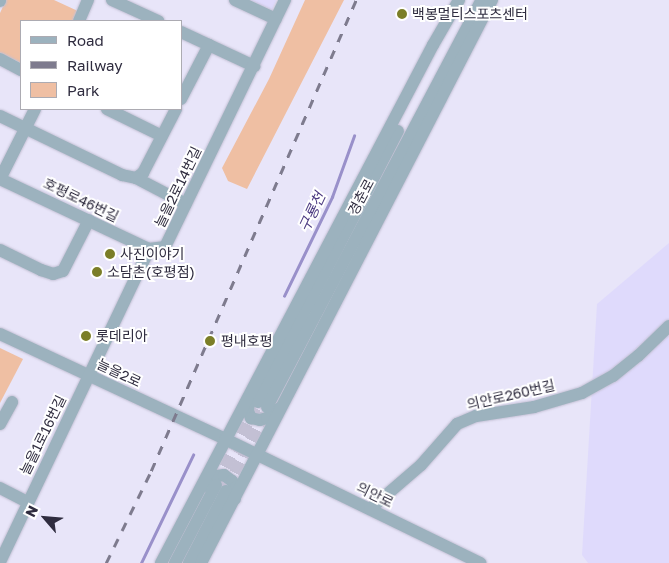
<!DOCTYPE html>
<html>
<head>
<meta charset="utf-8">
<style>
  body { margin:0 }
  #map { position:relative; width:669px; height:563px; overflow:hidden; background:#e8e5f9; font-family:"Golos Text","Noto Sans KR",sans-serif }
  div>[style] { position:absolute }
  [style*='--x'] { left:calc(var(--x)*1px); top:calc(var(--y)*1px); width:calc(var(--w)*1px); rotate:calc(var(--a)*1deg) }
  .built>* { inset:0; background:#dfdafc }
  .green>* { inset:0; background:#efbfa3 }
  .stream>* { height:2.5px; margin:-1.25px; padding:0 1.25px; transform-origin:1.25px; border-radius:1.25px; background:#9990ca }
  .minor-tunnel>* { height:12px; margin-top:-6px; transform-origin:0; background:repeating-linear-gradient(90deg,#c3c0d4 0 12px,transparent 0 18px) }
  .roads { filter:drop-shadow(0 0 1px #c3c0d4) drop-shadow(0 0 1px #c3c0d4) }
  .minor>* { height:12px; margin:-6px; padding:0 6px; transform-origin:6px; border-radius:6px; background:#9cb2be }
  .rail>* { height:2.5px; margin-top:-1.25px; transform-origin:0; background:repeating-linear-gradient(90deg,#7e7b8e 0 9px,transparent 0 18px) }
  .dots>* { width:14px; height:14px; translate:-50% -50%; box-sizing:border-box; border:2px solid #fff; border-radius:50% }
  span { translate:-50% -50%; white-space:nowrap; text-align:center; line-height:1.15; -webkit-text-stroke:4px #fff; paint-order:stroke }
  .poi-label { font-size:14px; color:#2f2c3f }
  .left { translate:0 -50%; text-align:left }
  .street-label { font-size:14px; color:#2f2c3f }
  .water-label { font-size:15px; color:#4b3981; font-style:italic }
  .legend { position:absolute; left:20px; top:20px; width:162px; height:90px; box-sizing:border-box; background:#fff; border:1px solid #acabb2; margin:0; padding:6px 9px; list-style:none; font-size:15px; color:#2f2c3f }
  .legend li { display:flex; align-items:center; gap:10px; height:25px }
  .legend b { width:25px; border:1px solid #acabb2 }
  .north { position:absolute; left:20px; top:493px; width:50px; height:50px; -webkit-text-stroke:4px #fff; paint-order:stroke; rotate:297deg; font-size:14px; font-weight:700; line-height:20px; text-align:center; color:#2f2c3f }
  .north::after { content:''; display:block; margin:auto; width:18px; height:22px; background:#2f2c3f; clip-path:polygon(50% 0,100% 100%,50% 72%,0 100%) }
</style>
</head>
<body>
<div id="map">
  <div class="built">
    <i style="clip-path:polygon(250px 0,276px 0,272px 10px)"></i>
    <i style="clip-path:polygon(669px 243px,669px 563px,588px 563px,582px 555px,597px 304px)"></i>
  </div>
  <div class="green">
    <i style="clip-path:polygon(6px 0,54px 0,80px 12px,75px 21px,21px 21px,21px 63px,0 53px,0 13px)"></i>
    <i style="clip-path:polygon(305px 0,344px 0,247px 189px,228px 181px,222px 168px,269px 79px)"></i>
    <i style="clip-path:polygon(0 348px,23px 359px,0 403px)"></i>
  </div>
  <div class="stream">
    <i style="--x:284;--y:296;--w:110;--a:-64.1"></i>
    <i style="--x:332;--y:197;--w:65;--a:-70.2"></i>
    <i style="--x:141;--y:563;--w:120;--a:-64.3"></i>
  </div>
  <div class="minor-tunnel">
    <i style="--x:217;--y:483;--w:91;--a:-63.2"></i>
    <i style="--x:227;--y:489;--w:88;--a:-63.7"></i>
  </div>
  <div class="roads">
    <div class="minor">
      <i style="--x:112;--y:0;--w:51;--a:24.5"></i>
      <i style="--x:235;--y:0;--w:45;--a:24.9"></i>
      <i style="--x:0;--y:1;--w:1;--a:-90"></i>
      <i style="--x:79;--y:21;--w:23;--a:-67"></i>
      <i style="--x:181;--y:32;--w:81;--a:25"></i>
      <i style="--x:0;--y:59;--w:24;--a:28"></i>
      <i style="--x:181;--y:99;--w:61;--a:-62.6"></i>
      <i style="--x:107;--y:109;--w:61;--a:26.1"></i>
      <i style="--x:0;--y:116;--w:136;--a:25.8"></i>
      <i style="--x:122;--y:175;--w:14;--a:12"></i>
      <i style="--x:136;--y:178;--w:9;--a:-36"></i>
      <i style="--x:143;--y:173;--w:72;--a:-62.7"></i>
      <i style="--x:136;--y:178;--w:56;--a:27.5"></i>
      <i style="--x:0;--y:179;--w:165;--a:25.2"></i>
      <i style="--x:0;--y:179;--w:78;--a:-63.4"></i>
      <i style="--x:0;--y:250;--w:46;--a:26"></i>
      <i style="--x:41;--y:270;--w:13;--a:18"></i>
      <i style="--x:53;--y:274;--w:10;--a:-17"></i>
      <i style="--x:63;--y:271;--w:57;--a:-63"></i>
      <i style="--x:0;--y:334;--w:248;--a:25"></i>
      <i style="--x:225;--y:439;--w:284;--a:25.9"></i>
      <i style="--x:250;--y:396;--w:15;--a:98"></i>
      <i style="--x:248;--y:411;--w:8;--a:67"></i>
      <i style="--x:251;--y:418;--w:9;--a:13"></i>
      <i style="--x:260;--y:420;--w:7;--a:-16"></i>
      <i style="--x:267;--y:418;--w:16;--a:-38"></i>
      <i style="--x:258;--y:402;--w:305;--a:-62.7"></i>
      <i style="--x:267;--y:407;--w:460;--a:-62.2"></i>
      <i style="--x:0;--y:424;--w:25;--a:-61"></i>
      <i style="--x:204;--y:486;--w:16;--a:-38"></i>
      <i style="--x:217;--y:476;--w:7;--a:-8"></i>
      <i style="--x:224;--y:475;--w:10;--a:37"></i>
      <i style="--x:232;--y:481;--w:7;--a:56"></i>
      <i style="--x:236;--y:487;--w:12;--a:95"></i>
      <i style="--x:0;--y:488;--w:31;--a:27"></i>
      <i style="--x:370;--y:509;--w:67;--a:-40.8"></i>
      <i style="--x:421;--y:465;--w:55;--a:-48.7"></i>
      <i style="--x:457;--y:424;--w:21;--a:-23"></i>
      <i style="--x:476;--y:416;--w:59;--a:-8.8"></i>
      <i style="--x:534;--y:407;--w:50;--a:-16.3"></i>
      <i style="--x:582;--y:393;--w:35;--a:-29"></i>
      <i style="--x:613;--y:376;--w:32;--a:-39"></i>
      <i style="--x:638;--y:356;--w:43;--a:-44.1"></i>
      <i style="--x:0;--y:562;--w:347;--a:-64.5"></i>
      <i style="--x:149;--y:249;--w:16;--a:-7"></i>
      <i style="--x:165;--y:247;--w:275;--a:-64.1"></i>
      <i style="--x:161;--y:563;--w:585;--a:-62.3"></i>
      <i style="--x:433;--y:45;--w:52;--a:-60"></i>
      <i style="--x:175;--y:563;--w:88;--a:-62.3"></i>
      <i style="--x:189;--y:563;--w:81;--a:-62.8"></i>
      <i style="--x:201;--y:563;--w:634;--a:-62.67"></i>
    </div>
  </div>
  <div class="rail">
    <i style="--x:106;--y:563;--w:102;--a:-63.9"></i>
    <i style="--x:151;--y:471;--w:514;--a:-66.48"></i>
  </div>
  <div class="dots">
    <i style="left:402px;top:14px;background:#7b7e28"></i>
    <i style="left:110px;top:254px;background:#7b7e28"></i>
    <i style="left:97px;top:272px;background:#7b7e28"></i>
    <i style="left:86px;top:336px;background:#7b7e28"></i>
    <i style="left:210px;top:341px;background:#7b7e28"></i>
  </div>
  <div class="poi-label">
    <span class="left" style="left:412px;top:14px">백봉멀티스포츠센터</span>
    <span class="left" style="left:120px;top:254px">사진이야기</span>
    <span class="left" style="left:107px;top:272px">소담촌(호평점)</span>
    <span class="left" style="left:96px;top:336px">롯데리아</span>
    <span class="left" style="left:221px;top:341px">평내호평</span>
  </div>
  <div class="street-label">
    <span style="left:178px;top:187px;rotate:-64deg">늘을2로14번길</span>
    <span style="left:361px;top:197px;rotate:-62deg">경춘로</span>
    <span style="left:81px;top:200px;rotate:26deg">호평로46번길</span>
    <span style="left:119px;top:373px;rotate:25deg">늘을2로</span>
    <span style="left:511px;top:395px;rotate:-13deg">의안로260번길</span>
    <span style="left:43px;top:435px;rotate:-64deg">늘을1로16번길</span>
    <span style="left:375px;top:495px;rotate:26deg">의안로</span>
  </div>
  <div class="water-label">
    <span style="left:312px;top:212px;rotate:-65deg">구룡천</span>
  </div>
  <ul class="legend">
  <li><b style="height:6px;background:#9cb2be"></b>Road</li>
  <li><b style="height:6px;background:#7e7b8e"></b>Railway</li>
  <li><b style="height:14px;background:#efbfa3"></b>Park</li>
  </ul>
  <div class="north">N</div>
</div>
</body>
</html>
